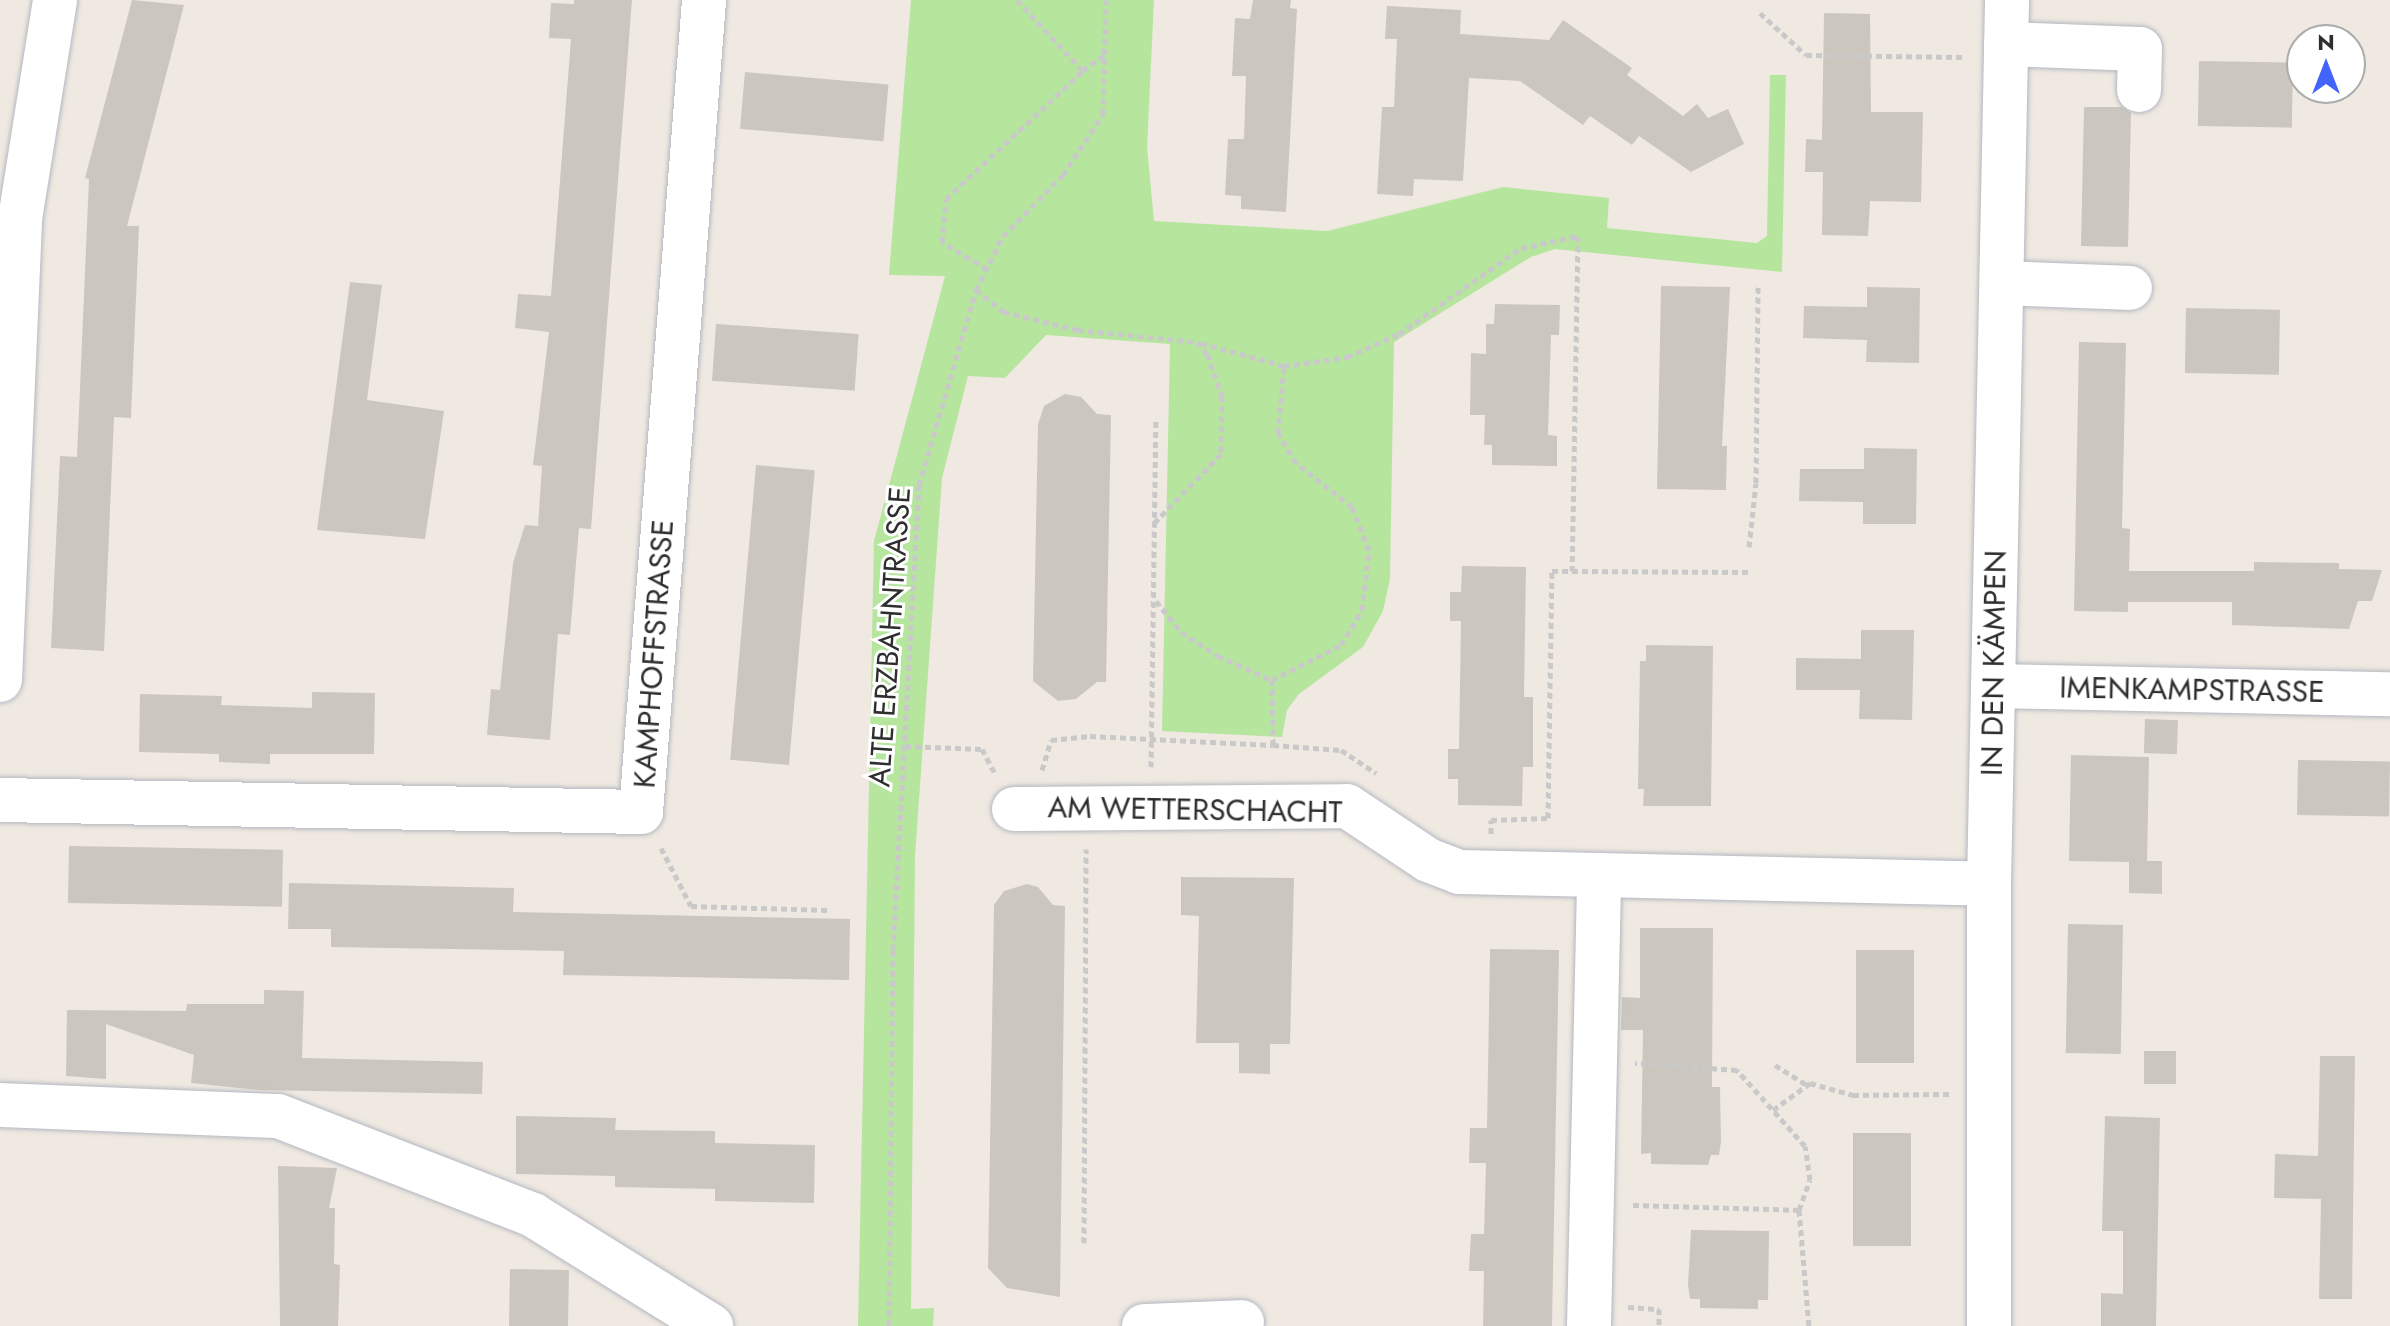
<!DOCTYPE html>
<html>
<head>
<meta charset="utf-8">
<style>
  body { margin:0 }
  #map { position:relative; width:2390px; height:1326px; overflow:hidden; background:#efe9e1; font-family:Jost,sans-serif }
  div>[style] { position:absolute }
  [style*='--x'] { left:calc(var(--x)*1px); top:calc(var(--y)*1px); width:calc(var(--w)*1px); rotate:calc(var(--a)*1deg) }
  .green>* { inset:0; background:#b6e59e }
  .building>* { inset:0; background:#cbc7bf; transform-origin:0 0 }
  .path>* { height:5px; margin-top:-2.5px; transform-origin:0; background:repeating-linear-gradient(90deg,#c9c9c9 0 6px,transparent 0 10px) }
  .roads { filter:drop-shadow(0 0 2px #b4b7c1) drop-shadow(0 0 2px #b4b7c1) }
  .minor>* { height:44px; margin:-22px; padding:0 22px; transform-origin:22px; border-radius:22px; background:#fff }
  span { translate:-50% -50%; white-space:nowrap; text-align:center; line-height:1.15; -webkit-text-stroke:6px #fff; paint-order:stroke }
  .street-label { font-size:30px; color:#2e2e2e }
  .north { position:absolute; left:2286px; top:24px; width:80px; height:80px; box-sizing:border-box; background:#fff; border:2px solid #ababab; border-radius:50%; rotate:0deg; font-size:22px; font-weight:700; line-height:32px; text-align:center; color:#2e2e2e }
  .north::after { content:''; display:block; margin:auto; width:28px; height:36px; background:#4264fb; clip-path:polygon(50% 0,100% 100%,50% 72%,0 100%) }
</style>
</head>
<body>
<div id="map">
  <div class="green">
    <i style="clip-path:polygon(911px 0,1154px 0,1147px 147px,1154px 221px,1327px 231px,1503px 187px,1609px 198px,1607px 228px,1757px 243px,1767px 236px,1770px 75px,1786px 75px,1782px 272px,1555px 249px,1531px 257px,1394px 342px,1390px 579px,1383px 611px,1363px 647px,1299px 694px,1287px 710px,1282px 737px,1162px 731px,1170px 344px,1046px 335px,1005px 378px,968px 376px,942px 478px,915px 856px,911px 1309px,934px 1308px,933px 1326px,858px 1326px,874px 541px,945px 276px,889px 275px)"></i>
  </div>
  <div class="building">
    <i style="clip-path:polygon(132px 0,184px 5px,127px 226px,139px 226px,131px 418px,114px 417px,104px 651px,51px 648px,60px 456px,77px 457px,89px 179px,85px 178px)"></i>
    <i style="clip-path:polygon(574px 0,632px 0,591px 529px,579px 528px,570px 635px,558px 634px,550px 740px,487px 735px,491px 689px,500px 690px,513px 563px,525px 525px,538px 526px,542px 466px,533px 465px,549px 332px,515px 328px,518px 294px,551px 296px,571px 39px,549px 38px,551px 3px,574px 4px)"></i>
    <i style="clip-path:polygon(1253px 0,1291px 0,1290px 8px,1297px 9px,1286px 212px,1241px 209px,1241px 196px,1225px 195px,1228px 139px,1244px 139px,1246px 76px,1232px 76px,1235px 18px,1250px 19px)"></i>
    <i style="clip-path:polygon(1387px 6px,1461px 10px,1460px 34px,1549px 40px,1563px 20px,1632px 68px,1627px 75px,1683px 116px,1697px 104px,1708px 118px,1728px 109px,1744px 144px,1691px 172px,1639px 136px,1632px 145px,1590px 116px,1583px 125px,1520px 81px,1469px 78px,1463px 181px,1414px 179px,1413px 196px,1377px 194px,1382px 107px,1394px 107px,1397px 39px,1385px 39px)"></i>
    <i style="clip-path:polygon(1824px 13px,1870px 14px,1871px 112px,1923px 112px,1921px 202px,1870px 201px,1868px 236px,1822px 235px,1823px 172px,1805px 172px,1806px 139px,1822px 140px)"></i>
    <i style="left:2199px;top:61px;width:94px;height:65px;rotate:1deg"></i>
    <i style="left:745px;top:72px;width:144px;height:57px;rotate:5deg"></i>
    <i style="clip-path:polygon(2084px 107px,2122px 107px,2131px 113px,2128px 247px,2081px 246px)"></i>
    <i style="clip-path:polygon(350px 282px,382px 285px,367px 400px,444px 411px,425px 539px,317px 530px)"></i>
    <i style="clip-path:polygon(1661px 286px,1730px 287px,1722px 446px,1727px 446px,1726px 490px,1657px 489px)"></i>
    <i style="clip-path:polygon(1867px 287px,1920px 288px,1919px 363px,1866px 362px,1867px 340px,1803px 338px,1804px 306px,1867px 307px)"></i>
    <i style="clip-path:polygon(1495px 304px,1560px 305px,1559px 335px,1551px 335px,1548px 435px,1557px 436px,1557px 466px,1492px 465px,1492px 445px,1484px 445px,1485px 415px,1470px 415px,1471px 353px,1486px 354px,1486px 324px,1494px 324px)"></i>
    <i style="left:2186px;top:308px;width:94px;height:65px;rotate:1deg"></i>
    <i style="left:716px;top:324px;width:143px;height:57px;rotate:4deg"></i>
    <i style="clip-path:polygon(2079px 342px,2126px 343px,2122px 528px,2130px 529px,2129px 571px,2254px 571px,2254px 562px,2339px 563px,2339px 569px,2382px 570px,2372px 601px,2358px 601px,2349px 629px,2232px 625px,2232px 602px,2128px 602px,2128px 612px,2074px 611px)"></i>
    <i style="clip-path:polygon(1065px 394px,1081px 397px,1097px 414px,1111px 415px,1106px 682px,1097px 682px,1076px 699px,1058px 701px,1033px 681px,1038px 424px,1044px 406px)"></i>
    <i style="clip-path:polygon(1864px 448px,1917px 449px,1916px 524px,1863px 524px,1863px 502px,1799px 501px,1800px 469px,1864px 469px)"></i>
    <i style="left:756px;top:465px;width:59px;height:296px;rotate:5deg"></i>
    <i style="clip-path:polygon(1462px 566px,1526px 567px,1524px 697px,1533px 697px,1533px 767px,1523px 767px,1522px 806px,1458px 805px,1458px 779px,1448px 779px,1448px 749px,1459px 749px,1461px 621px,1450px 621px,1450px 592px,1461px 592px)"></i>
    <i style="clip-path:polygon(1861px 630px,1914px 630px,1912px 720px,1859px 719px,1860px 690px,1796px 690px,1796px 658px,1861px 659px)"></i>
    <i style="clip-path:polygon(1646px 645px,1713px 646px,1711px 806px,1643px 806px,1644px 789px,1638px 789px,1640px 661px,1646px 661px)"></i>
    <i style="clip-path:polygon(312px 692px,375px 693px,374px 754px,270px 754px,270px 764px,219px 762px,219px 754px,139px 752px,140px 694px,222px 696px,221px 705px,312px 708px)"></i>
    <i style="left:2145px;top:719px;width:33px;height:34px;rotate:2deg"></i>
    <i style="clip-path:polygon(2071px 755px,2149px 757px,2147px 861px,2162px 861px,2162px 894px,2129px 893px,2129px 862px,2069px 861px)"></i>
    <i style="left:2298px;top:760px;width:92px;height:55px;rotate:1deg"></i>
    <i style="left:69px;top:846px;width:214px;height:57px;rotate:1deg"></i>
    <i style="clip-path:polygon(1181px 877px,1294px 878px,1290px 1044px,1270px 1044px,1270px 1074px,1239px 1073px,1239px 1043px,1196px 1043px,1199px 916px,1181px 915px)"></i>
    <i style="clip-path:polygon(289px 883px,514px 888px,513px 912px,850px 919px,849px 980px,563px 975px,564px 951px,331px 947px,331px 929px,288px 929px)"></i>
    <i style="clip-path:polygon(1027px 884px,1038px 887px,1053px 905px,1065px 906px,1060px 1297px,1007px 1288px,988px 1268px,994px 905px,1004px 891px)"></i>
    <i style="left:2068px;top:924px;width:55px;height:129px;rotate:1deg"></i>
    <i style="clip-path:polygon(1640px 928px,1713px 928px,1712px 1087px,1720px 1087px,1721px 1142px,1719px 1155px,1711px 1155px,1708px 1165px,1651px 1164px,1651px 1153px,1641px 1154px,1643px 1030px,1621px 1030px,1622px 997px,1640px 998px)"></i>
    <i style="clip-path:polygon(1490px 949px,1559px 950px,1552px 1326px,1483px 1326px,1484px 1271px,1469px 1271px,1471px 1234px,1484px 1234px,1486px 1163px,1469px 1163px,1470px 1128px,1487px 1128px)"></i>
    <i style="left:1856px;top:950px;width:58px;height:113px"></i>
    <i style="clip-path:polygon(264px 990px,304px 991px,302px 1058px,483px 1062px,482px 1094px,258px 1090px,191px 1083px,194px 1055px,106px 1024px,106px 1079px,66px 1076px,67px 1010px,186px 1011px,187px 1004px,264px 1004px)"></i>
    <i style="left:2144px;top:1051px;width:32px;height:33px"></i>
    <i style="clip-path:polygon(2320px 1056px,2355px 1056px,2352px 1299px,2319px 1299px,2321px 1199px,2274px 1198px,2275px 1154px,2318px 1156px)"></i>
    <i style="clip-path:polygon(516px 1116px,616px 1118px,615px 1130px,715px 1131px,715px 1143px,815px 1145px,814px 1203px,715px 1201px,715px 1189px,615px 1187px,615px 1176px,516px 1174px)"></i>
    <i style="clip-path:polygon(2105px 1116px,2160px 1118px,2156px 1326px,2101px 1326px,2101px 1293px,2123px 1294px,2123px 1231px,2102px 1231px)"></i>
    <i style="left:1853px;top:1133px;width:58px;height:113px"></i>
    <i style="clip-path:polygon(278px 1166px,337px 1168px,329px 1208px,335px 1208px,334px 1264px,340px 1265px,338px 1326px,280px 1326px)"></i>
    <i style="clip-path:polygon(1691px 1230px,1769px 1231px,1768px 1300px,1758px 1300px,1758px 1309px,1700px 1308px,1700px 1299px,1690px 1299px,1688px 1285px)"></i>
    <i style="left:510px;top:1269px;width:59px;height:57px;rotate:1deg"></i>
  </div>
  <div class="path">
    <i style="--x:1017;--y:0;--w:97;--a:47.1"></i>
    <i style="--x:1083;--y:71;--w:26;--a:-37"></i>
    <i style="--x:1760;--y:13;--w:62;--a:42.4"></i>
    <i style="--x:1806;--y:55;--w:159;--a:0.7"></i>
    <i style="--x:987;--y:269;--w:52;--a:-149"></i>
    <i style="--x:942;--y:242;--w:43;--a:-84.7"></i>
    <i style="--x:946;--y:199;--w:187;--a:-43.1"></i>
    <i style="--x:976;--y:290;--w:36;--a:38"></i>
    <i style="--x:1004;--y:312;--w:76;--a:13.7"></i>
    <i style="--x:1078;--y:330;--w:120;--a:5.8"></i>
    <i style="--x:1197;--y:342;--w:16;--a:50"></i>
    <i style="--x:1207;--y:354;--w:45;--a:70.3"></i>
    <i style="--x:1222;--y:396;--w:58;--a:91"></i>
    <i style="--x:1221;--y:454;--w:95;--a:134.1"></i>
    <i style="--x:1284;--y:366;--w:64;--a:-8.1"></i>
    <i style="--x:1347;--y:357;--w:57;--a:-23.9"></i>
    <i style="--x:1399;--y:334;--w:149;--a:-35.2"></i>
    <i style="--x:1521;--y:248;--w:58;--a:-11.9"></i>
    <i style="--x:1578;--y:236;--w:335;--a:91"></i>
    <i style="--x:1572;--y:571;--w:177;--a:0.3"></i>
    <i style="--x:1749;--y:547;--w:64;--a:-83.8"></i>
    <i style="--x:1756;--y:483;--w:196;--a:-89.4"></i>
    <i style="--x:1156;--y:601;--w:40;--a:51"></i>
    <i style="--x:1181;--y:632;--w:44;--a:33"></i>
    <i style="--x:1218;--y:656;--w:59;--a:24"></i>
    <i style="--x:1273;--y:745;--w:68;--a:4.2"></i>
    <i style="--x:1341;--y:750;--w:42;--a:33.3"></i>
    <i style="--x:905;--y:746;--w:77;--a:2.2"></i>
    <i style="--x:982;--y:749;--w:30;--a:62"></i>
    <i style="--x:1151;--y:767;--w:348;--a:-89.2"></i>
    <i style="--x:1042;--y:770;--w:31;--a:-73"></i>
    <i style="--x:1051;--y:740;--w:39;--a:-6"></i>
    <i style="--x:1090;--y:736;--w:183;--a:2.8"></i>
    <i style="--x:1273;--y:745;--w:65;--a:-90.9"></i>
    <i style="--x:1272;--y:680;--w:77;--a:-26.9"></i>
    <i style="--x:1341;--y:645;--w:41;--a:-59"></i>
    <i style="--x:1362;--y:610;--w:60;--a:-83.3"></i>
    <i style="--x:1369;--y:550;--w:46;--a:-111.6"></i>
    <i style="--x:1352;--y:507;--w:71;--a:-141.8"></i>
    <i style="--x:1296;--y:463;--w:35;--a:-121"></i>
    <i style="--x:1278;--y:433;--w:67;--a:-84.9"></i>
    <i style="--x:1284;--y:366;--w:90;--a:-164.6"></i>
    <i style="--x:1491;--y:834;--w:14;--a:-90"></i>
    <i style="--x:1491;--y:820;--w:57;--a:-2"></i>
    <i style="--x:1548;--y:818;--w:247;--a:-89.1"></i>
    <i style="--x:1552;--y:571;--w:20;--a:0"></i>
    <i style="--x:661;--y:848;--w:65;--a:62.7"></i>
    <i style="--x:691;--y:906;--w:138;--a:1.7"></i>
    <i style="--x:1775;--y:1065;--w:38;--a:32"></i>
    <i style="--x:1773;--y:1110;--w:46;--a:-36.1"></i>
    <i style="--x:1810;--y:1083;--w:45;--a:15.6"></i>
    <i style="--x:1853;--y:1095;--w:96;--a:-0.6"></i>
    <i style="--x:1633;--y:1205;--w:166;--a:1.7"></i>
    <i style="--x:1799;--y:1210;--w:32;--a:-70"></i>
    <i style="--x:1810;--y:1180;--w:34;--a:-98"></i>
    <i style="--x:1805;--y:1146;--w:102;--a:-131.8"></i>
    <i style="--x:1737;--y:1070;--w:102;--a:-176.1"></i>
    <i style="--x:1799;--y:1210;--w:116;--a:85.1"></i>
    <i style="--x:1084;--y:1243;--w:394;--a:-89.7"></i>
    <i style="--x:1628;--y:1307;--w:31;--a:4"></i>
    <i style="--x:1659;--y:1309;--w:17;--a:90"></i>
    <i style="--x:889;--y:1326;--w:376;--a:-89.4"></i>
    <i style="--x:893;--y:950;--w:466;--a:-86.8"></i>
    <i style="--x:919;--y:485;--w:203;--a:-73.7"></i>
    <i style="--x:976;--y:290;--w:60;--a:-63.4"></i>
    <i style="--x:1003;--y:236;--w:86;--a:-45.5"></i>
    <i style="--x:1063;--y:175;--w:73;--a:-56.7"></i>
    <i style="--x:1103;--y:114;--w:114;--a:-88.5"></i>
  </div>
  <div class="roads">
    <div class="minor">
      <i style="--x:2006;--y:44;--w:134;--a:2.1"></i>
      <i style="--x:2140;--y:49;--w:41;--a:91.4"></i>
      <i style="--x:2002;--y:283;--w:128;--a:2.2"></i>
      <i style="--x:0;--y:680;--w:461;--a:-87.5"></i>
      <i style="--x:20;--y:219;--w:222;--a:-80.9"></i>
      <i style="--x:1993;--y:686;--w:397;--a:1.2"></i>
      <i style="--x:0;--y:800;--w:641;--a:1.07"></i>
      <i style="--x:641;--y:812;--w:814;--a:-85.56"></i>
      <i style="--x:1014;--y:809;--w:333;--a:-0.5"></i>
      <i style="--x:1347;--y:806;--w:97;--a:33.7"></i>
      <i style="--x:1428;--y:860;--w:33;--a:21"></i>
      <i style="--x:1459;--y:872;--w:140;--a:1.2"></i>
      <i style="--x:0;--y:1105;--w:278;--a:2.3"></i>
      <i style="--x:278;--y:1116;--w:274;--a:21.2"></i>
      <i style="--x:533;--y:1215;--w:210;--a:31.9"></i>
      <i style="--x:1144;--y:1326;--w:98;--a:-2.3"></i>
      <i style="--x:1589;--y:1326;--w:451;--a:-88.7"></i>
      <i style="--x:1599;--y:875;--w:390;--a:1.3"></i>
      <i style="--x:1989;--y:1326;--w:442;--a:-90"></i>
      <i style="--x:1989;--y:884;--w:884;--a:-88.83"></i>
    </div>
  </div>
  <div class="street-label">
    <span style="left:890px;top:637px;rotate:-86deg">ALTE ERZBAHNTRASSE</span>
    <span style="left:654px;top:654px;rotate:-86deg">KAMPHOFFSTRASSE</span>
    <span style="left:1994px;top:663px;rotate:-89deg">IN DEN KÄMPEN</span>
    <span style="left:2192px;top:690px;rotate:1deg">IMENKAMPSTRASSE</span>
    <span style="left:1195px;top:810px;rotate:1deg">AM WETTERSCHACHT</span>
  </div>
  <div class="north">N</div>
</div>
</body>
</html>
